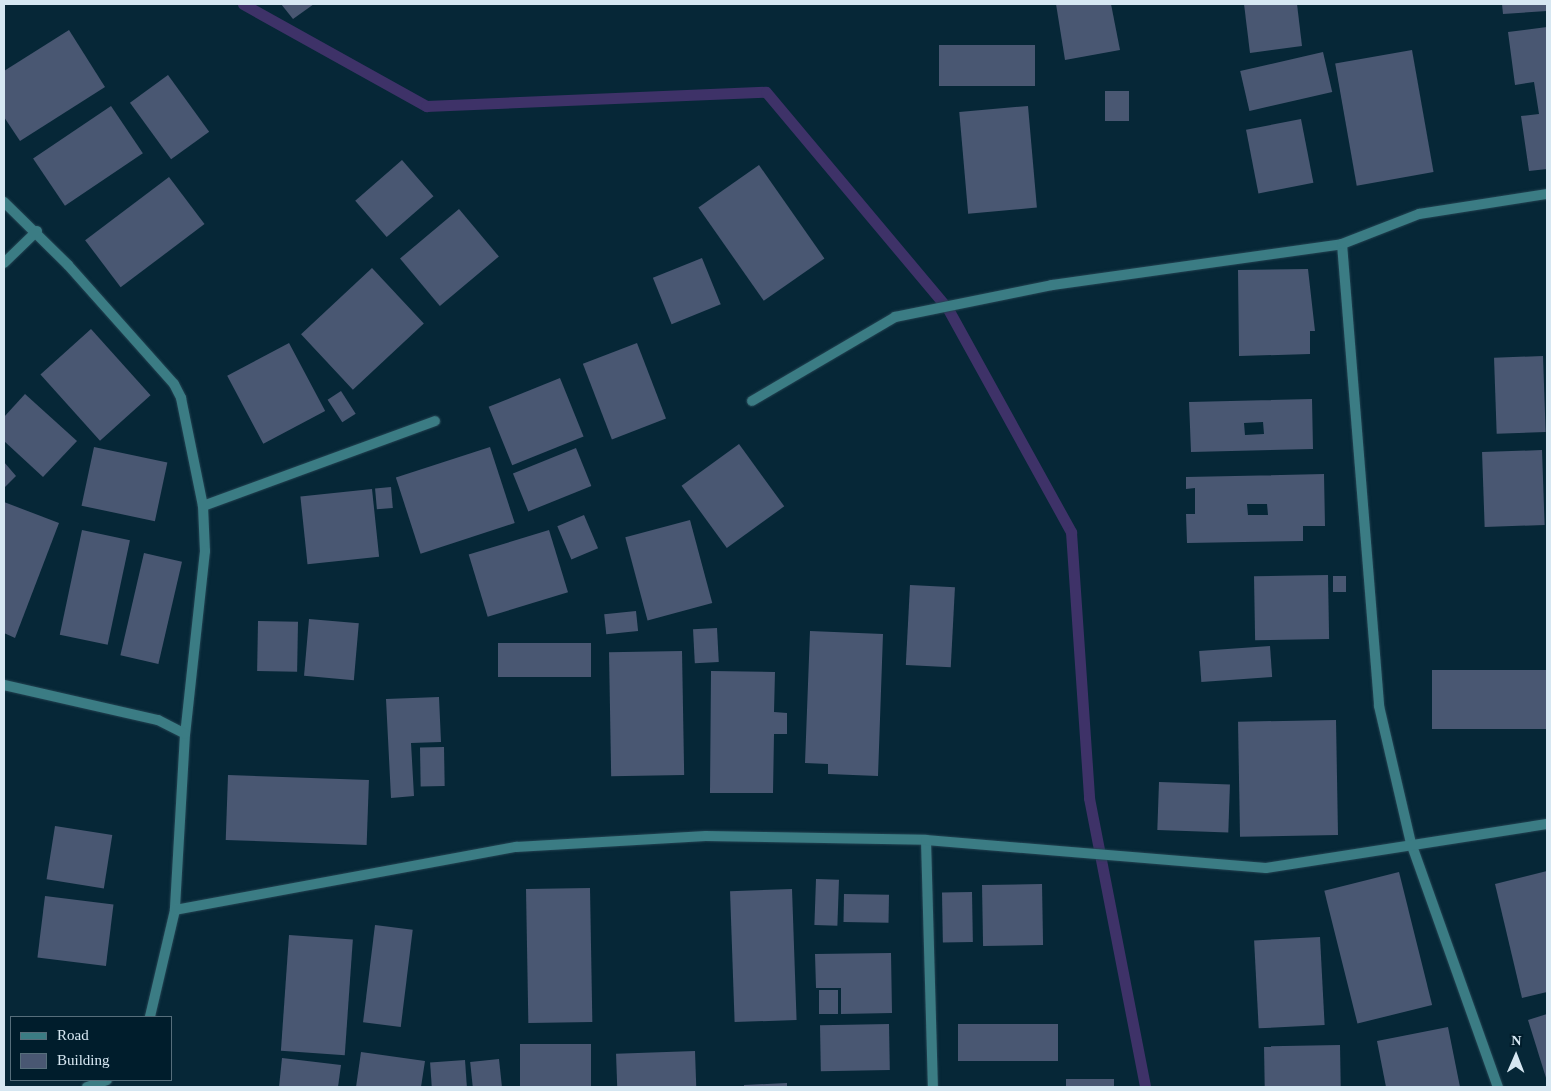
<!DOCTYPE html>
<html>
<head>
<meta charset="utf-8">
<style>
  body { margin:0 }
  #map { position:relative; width:1551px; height:1091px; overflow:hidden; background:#062737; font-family:Georgia,serif }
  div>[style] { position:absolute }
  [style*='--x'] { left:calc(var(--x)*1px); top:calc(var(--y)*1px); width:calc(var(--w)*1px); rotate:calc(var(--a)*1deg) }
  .stream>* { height:11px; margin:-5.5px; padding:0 5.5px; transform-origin:5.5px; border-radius:5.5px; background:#3e3268 }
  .building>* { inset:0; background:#495772; transform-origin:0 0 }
  .roads { filter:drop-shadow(0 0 1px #234251) drop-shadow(0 0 1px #234251) }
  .minor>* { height:10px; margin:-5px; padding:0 5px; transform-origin:5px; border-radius:5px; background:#3b7c84 }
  span { translate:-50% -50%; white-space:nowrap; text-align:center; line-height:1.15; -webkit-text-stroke:4px #001d2c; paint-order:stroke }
  .frame { position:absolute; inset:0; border:5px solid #d6e7f2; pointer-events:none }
  .legend { position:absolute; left:10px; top:1016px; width:162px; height:65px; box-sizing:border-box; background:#001d2c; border:1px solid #566e7b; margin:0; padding:6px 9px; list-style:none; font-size:15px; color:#d6e7f2 }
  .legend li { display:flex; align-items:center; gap:10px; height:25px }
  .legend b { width:25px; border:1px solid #566e7b }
  .north { position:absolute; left:1491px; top:1031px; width:50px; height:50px; -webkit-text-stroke:4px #001d2c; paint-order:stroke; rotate:1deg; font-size:14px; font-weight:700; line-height:20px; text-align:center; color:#d6e7f2 }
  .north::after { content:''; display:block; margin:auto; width:18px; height:22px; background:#d6e7f2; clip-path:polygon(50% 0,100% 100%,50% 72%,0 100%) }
</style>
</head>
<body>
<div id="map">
  <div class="stream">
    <i style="--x:243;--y:4;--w:210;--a:29.1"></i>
    <i style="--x:426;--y:106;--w:340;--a:-2.4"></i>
    <i style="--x:766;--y:92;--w:283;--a:50"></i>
    <i style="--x:948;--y:309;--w:255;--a:61.1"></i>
    <i style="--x:1071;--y:532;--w:267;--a:86.1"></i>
    <i style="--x:1089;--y:798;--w:294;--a:79"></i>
  </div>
  <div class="building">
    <i style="clip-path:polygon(281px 4px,314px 4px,293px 19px)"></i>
    <i style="clip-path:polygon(1056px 4px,1111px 4px,1120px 50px,1065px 60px)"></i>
    <i style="clip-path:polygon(1244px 4px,1297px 4px,1302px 46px,1250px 53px)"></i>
    <i style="clip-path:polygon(1502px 4px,1547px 4px,1547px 11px,1503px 14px)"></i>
    <i style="clip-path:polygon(1547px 27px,1547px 169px,1529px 171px,1521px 116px,1539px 114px,1534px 82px,1515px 85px,1508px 32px)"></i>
    <i style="clip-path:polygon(69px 30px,105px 87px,20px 141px,4px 117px,4px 71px)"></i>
    <i style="left:939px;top:45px;width:96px;height:41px"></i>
    <i style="left:1412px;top:50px;width:124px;height:78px;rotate:80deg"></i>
    <i style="left:1323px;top:52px;width:41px;height:85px;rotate:77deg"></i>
    <i style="left:168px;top:75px;width:70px;height:47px;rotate:54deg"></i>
    <i style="left:1105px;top:91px;width:24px;height:30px"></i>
    <i style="left:111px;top:106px;width:57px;height:94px;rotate:56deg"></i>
    <i style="left:1028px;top:106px;width:102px;height:69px;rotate:85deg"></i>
    <i style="left:1301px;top:119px;width:65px;height:56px;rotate:79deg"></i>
    <i style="left:402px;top:160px;width:48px;height:62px;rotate:49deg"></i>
    <i style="left:759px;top:165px;width:114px;height:74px;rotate:55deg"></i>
    <i style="left:169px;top:177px;width:59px;height:105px;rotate:53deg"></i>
    <i style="left:459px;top:209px;width:62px;height:77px;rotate:50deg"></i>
    <i style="left:702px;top:258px;width:50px;height:53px;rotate:68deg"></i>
    <i style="left:372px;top:268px;width:76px;height:97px;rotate:47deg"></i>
    <i style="clip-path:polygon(1308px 269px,1315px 331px,1310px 331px,1310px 354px,1239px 356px,1238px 270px)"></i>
    <i style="left:91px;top:329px;width:89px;height:68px;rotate:48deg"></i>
    <i style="left:289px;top:343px;width:77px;height:70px;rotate:62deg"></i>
    <i style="left:637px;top:343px;width:81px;height:58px;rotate:69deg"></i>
    <i style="left:1543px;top:356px;width:76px;height:49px;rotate:88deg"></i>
    <i style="left:560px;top:378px;width:63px;height:77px;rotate:68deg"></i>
    <i style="left:341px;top:391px;width:27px;height:16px;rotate:57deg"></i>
    <i style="clip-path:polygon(25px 394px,77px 441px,43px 477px,4px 441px,4px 417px)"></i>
    <i style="clip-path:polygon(evenodd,1312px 399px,1313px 449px,1191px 452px,1189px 402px,1312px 399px,1263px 422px,1264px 434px,1245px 435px,1244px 423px,1263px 422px)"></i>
    <i style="left:739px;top:444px;width:77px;height:71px;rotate:54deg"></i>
    <i style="left:94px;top:447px;width:75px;height:60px;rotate:12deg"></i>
    <i style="left:490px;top:447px;width:80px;height:99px;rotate:72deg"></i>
    <i style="left:576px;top:448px;width:41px;height:68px;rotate:68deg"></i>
    <i style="left:1542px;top:450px;width:75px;height:60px;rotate:88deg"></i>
    <i style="clip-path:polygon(4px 462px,16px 476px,4px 488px)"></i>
    <i style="clip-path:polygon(evenodd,1324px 474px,1325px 526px,1303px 526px,1303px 541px,1187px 543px,1186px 514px,1195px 514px,1195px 488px,1186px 489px,1186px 477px,1324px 474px,1247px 504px,1267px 504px,1268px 515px,1248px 515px,1247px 504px)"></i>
    <i style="left:391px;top:487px;width:21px;height:16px;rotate:85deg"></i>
    <i style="left:372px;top:489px;width:68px;height:72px;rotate:84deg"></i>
    <i style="clip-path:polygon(4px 502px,59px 523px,15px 638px,4px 633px)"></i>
    <i style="left:584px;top:515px;width:36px;height:29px;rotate:67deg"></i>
    <i style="left:690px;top:520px;width:86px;height:67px;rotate:75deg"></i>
    <i style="left:82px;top:530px;width:49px;height:107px;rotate:12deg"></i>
    <i style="left:549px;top:530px;width:65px;height:84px;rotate:73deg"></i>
    <i style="left:144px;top:553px;width:39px;height:105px;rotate:13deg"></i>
    <i style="left:1328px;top:575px;width:64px;height:74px;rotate:89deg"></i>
    <i style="left:1333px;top:576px;width:13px;height:16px"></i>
    <i style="left:910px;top:585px;width:45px;height:80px;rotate:3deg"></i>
    <i style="left:636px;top:611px;width:20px;height:32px;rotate:84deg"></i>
    <i style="left:309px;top:619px;width:50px;height:57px;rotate:5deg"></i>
    <i style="left:258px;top:621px;width:40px;height:50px;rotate:1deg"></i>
    <i style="left:717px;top:628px;width:34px;height:24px;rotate:87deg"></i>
    <i style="clip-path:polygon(810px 631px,883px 634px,878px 776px,828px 774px,828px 764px,805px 763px)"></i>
    <i style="left:591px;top:643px;width:34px;height:93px;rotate:90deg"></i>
    <i style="left:1270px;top:646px;width:31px;height:71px;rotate:86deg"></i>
    <i style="left:682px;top:651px;width:124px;height:73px;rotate:89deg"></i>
    <i style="left:1547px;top:670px;width:59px;height:115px;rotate:90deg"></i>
    <i style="clip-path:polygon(711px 671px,775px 672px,774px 712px,787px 713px,787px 734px,774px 734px,773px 793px,710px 793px)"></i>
    <i style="clip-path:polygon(439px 697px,441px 742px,411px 743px,414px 796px,391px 798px,386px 699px)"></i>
    <i style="left:1336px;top:720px;width:115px;height:98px;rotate:89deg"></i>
    <i style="left:444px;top:747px;width:39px;height:24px;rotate:89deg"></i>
    <i style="left:228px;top:775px;width:141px;height:65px;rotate:2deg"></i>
    <i style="left:1159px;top:782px;width:71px;height:48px;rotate:2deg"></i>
    <i style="left:55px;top:826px;width:58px;height:54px;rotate:9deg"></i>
    <i style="clip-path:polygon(1547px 871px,1547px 992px,1522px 998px,1495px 884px)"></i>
    <i style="left:1399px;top:872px;width:137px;height:77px;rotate:76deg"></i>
    <i style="left:816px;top:879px;width:23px;height:46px;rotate:2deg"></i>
    <i style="left:1042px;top:884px;width:61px;height:60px;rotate:89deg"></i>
    <i style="left:590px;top:888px;width:134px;height:64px;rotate:89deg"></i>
    <i style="left:792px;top:889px;width:131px;height:62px;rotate:88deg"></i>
    <i style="left:972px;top:892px;width:50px;height:30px;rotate:89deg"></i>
    <i style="left:844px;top:894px;width:45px;height:28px;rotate:1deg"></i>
    <i style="left:45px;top:896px;width:69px;height:62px;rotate:7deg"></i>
    <i style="left:375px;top:925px;width:38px;height:98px;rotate:7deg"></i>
    <i style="left:289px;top:935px;width:64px;height:116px;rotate:4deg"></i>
    <i style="left:1320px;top:937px;width:88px;height:66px;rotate:87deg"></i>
    <i style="clip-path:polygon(891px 953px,892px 1013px,841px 1014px,841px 988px,816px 988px,815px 954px)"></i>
    <i style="left:819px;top:990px;width:19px;height:24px"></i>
    <i style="clip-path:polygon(1547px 1014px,1547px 1081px,1528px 1020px)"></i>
    <i style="left:889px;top:1024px;width:46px;height:69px;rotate:89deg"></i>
    <i style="left:1058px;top:1024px;width:37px;height:100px;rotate:90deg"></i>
    <i style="clip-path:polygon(1448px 1027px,1460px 1087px,1386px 1087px,1377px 1041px)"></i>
    <i style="left:520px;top:1044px;width:71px;height:43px"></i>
    <i style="left:1340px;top:1045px;width:42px;height:76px;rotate:89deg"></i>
    <i style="left:695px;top:1051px;width:36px;height:79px;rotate:88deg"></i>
    <i style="clip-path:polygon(361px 1052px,425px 1061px,421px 1087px,356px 1087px)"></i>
    <i style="clip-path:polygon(282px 1058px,341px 1065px,338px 1087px,279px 1087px)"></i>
    <i style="left:499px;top:1059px;width:28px;height:29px;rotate:84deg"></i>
    <i style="left:465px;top:1060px;width:27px;height:35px;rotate:86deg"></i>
    <i style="left:1066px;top:1079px;width:48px;height:8px"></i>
    <i style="clip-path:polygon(787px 1083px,787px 1087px,744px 1087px,744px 1085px)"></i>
  </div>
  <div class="roads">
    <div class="minor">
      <i style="--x:4;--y:202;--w:90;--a:44.5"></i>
      <i style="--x:68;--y:265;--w:159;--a:48.3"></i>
      <i style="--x:174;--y:384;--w:16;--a:63"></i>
      <i style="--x:181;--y:398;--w:110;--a:78.5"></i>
      <i style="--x:203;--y:506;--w:45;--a:87.5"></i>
      <i style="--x:205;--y:551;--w:184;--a:96.2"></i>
      <i style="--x:185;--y:734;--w:176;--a:93.3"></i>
      <i style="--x:175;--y:910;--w:110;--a:103.2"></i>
      <i style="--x:1342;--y:244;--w:463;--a:85.4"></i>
      <i style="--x:1379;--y:706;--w:141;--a:76.9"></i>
      <i style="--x:1411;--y:843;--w:259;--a:70.4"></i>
      <i style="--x:4;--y:263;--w:46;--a:-44.1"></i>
      <i style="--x:752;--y:401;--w:166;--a:-30.4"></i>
      <i style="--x:895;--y:317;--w:160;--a:-11.5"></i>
      <i style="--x:1052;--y:285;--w:293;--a:-8"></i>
      <i style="--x:1342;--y:244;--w:83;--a:-21.3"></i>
      <i style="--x:1419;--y:214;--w:130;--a:-8.9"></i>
      <i style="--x:203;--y:506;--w:247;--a:-20.1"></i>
      <i style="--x:4;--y:685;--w:158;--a:12.8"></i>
      <i style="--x:158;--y:720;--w:30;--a:27"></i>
      <i style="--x:926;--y:840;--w:247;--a:88.4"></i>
      <i style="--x:175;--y:910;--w:347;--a:-10.5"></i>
      <i style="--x:516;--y:847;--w:190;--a:-3.3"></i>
      <i style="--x:706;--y:836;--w:220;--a:1"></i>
      <i style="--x:926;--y:840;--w:341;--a:4.7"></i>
      <i style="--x:1266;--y:868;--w:284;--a:-8.9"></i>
      <i style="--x:87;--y:1087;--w:21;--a:-19"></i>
    </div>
  </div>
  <div class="frame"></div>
  <ul class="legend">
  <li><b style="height:6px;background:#3b7c84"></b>Road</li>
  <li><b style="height:14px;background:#495772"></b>Building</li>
  </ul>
  <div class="north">N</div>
</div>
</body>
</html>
